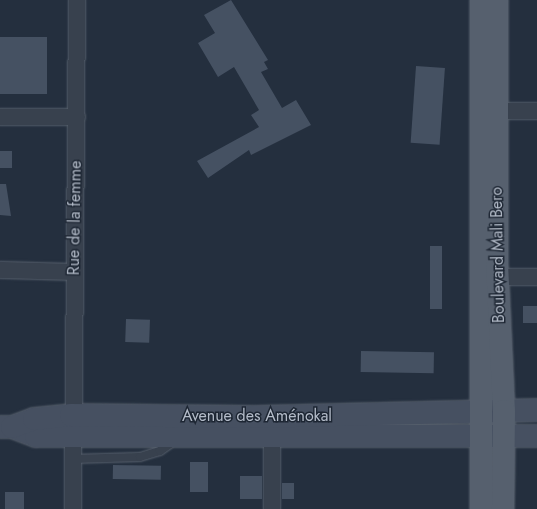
<!DOCTYPE html>
<html>
<head>
<meta charset="utf-8">
<style>
  body { margin:0 }
  #map { position:relative; width:537px; height:509px; overflow:hidden; background:#242f3e; font-family:Jost,sans-serif }
  div>[style] { position:absolute }
  [style*='--x'] { left:calc(var(--x)*1px); top:calc(var(--y)*1px); width:calc(var(--w)*1px); rotate:calc(var(--a)*1deg) }
  .building>* { inset:0; background:#455162; transform-origin:0 0 }
  .roads { filter:drop-shadow(0 0 1px #565f6c) drop-shadow(0 0 1px #565f6c) }
  .service>* { height:8px; margin:-4px; padding:0 4px; transform-origin:4px; border-radius:4px; background:#38414e }
  .minor>* { height:16px; margin:-8px; padding:0 8px; transform-origin:8px; border-radius:8px; background:#38414e }
  .secondary>* { height:22px; margin:-11px; padding:0 11px; transform-origin:11px; border-radius:11px; background:#465061 }
  .primary>* { height:22px; margin:-11px; padding:0 11px; transform-origin:11px; border-radius:11px; background:#56606e }
  span { translate:-50% -50%; white-space:nowrap; text-align:center; line-height:1.15; -webkit-text-stroke:3px #1d2633; paint-order:stroke }
  .street-label { font-size:16px; color:#b4bcc9 }
</style>
</head>
<body>
<div id="map">
  <div class="building">
    <i style="clip-path:polygon(231px 0,268px 60px,264px 62px,268px 69px,261px 72px,282px 108px,296px 100px,311px 125px,251px 155px,249px 150px,208px 178px,197px 161px,259px 127px,251px 115px,259px 110px,234px 67px,218px 77px,198px 43px,215px 33px,204px 15px)"></i>
    <i style="left:0;top:37px;width:47px;height:57px"></i>
    <i style="left:416px;top:66px;width:29px;height:77px;rotate:4deg"></i>
    <i style="left:0;top:151px;width:12px;height:17px"></i>
    <i style="clip-path:polygon(0 184px,6px 184px,11px 216px,0 215px)"></i>
    <i style="left:430px;top:246px;width:12px;height:63px"></i>
    <i style="left:523px;top:306px;width:14px;height:17px"></i>
    <i style="left:126px;top:319px;width:24px;height:23px;rotate:2deg"></i>
    <i style="left:361px;top:351px;width:73px;height:21px;rotate:1deg"></i>
    <i style="left:190px;top:462px;width:18px;height:30px"></i>
    <i style="left:113px;top:465px;width:48px;height:14px;rotate:1deg"></i>
    <i style="left:240px;top:476px;width:22px;height:23px"></i>
    <i style="left:294px;top:483px;width:16px;height:12px;rotate:90deg"></i>
    <i style="left:5px;top:492px;width:19px;height:17px"></i>
  </div>
  <div class="roads">
    <div class="service">
      <i style="--x:72;--y:459;--w:68;--a:-1.7"></i>
      <i style="--x:140;--y:457;--w:21;--a:-17"></i>
      <i style="--x:160;--y:451;--w:19;--a:-35"></i>
    </div>
    <div class="minor">
      <i style="--x:487;--y:111;--w:50;--a:0"></i>
      <i style="--x:0;--y:117;--w:77;--a:0"></i>
      <i style="--x:0;--y:270;--w:75;--a:1.5"></i>
      <i style="--x:487;--y:277;--w:50;--a:0"></i>
      <i style="--x:272;--y:437;--w:72;--a:90"></i>
      <i style="--x:73;--y:509;--w:509;--a:-89.55"></i>
    </div>
    <div class="secondary">
      <i style="--x:0;--y:427;--w:12;--a:0"></i>
      <i style="--x:12;--y:427;--w:26;--a:21"></i>
      <i style="--x:36;--y:436;--w:501;--a:0"></i>
      <i style="--x:12;--y:427;--w:23;--a:-20"></i>
      <i style="--x:34;--y:419;--w:37;--a:-6"></i>
      <i style="--x:71;--y:415;--w:184;--a:0.6"></i>
      <i style="--x:255;--y:417;--w:282;--a:-1.4"></i>
    </div>
    <div class="primary">
      <i style="--x:481;--y:0;--w:509;--a:90"></i>
      <i style="--x:497;--y:0;--w:264;--a:90"></i>
      <i style="--x:497;--y:264;--w:147;--a:87.3"></i>
      <i style="--x:504;--y:411;--w:98;--a:90.6"></i>
    </div>
  </div>
  <div class="street-label">
    <span style="left:75px;top:218px;rotate:-89deg">Rue de la femme</span>
    <span style="left:498px;top:255px;rotate:-91deg">Boulevard Mali Bero</span>
    <span style="left:257px;top:416px">Avenue des Aménokal</span>
  </div>
</div>
</body>
</html>
